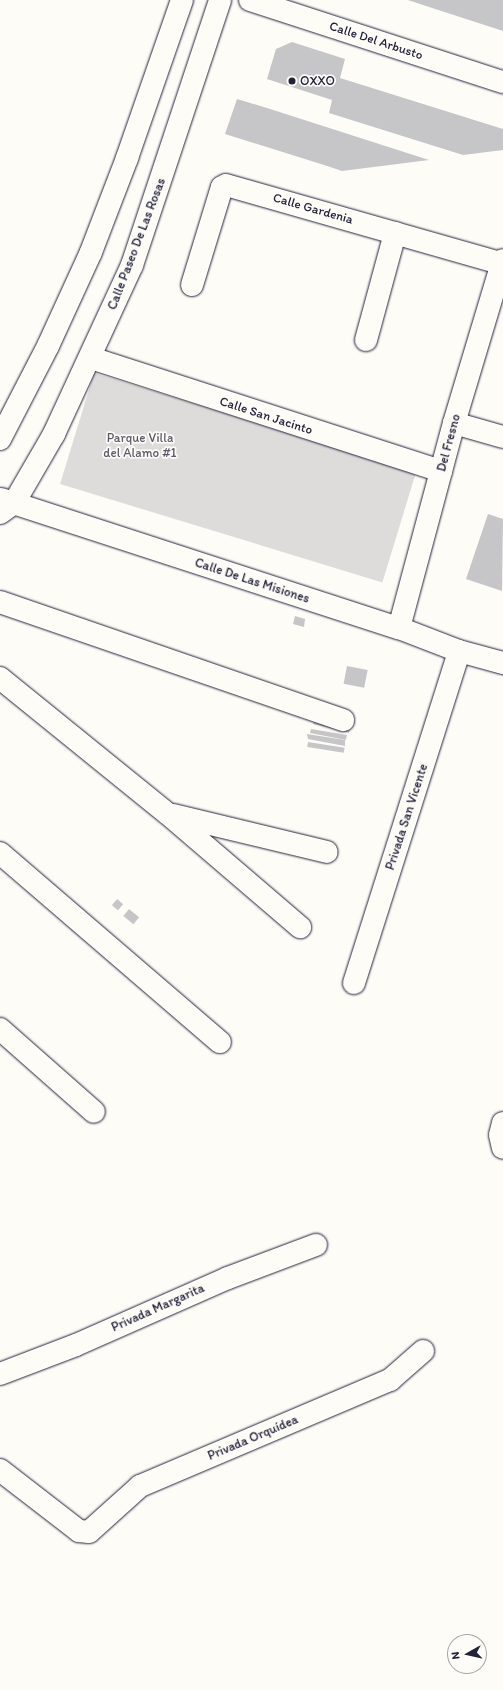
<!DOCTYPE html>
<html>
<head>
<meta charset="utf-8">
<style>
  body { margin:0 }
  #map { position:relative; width:503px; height:1690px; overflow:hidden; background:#fdfcf7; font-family:Itim,sans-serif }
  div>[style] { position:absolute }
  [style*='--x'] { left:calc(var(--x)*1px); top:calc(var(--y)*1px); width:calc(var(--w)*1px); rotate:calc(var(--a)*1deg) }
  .green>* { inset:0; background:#dddcdb; transform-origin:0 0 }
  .building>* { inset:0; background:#c6c6c8; transform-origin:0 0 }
  .roads { filter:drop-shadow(0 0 1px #22223b) drop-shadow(0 0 1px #22223b) }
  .minor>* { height:22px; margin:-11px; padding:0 11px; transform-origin:11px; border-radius:11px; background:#fdfcf7 }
  .dots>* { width:11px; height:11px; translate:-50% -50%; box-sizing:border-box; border:2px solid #fdfcf7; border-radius:50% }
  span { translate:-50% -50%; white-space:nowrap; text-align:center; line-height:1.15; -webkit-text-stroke:3.5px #fdfcf7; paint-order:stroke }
  .street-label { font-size:13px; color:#22223b }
  .poi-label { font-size:13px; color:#22223b }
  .left { translate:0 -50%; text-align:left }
  .park-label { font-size:13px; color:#5a5a6b }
  .north { position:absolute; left:447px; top:1634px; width:40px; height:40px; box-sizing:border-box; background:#fdfcf7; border:1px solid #a5a5ac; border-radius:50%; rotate:262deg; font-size:11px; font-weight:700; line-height:16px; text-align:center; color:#22223b }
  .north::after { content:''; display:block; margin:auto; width:14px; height:18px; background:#22223b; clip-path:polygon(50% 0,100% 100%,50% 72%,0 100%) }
</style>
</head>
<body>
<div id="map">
  <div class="green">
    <i style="left:94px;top:373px;width:337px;height:116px;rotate:17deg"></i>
  </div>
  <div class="building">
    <i style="clip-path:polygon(408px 0,503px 0,503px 31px,423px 5px)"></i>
    <i style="clip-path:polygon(292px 42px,345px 59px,340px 78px,503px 129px,503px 150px,463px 155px,329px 113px,332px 100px,267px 79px,276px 49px)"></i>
    <i style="clip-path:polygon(237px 99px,267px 108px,429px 160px,342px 171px,324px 165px,225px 134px)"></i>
    <i style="clip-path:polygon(488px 514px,503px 519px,502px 591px,466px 579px)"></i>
    <i style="clip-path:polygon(295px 616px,305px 619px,304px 627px,293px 624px)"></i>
    <i style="left:347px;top:666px;width:21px;height:18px;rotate:11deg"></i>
    <i style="left:314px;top:720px;width:37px;height:4px;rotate:14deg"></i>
    <i style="clip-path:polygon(311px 729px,347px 735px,346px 740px,310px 733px)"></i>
    <i style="clip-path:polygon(307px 734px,345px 740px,345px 746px,308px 739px)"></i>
    <i style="left:308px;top:742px;width:37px;height:5px;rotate:9deg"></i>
    <i style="left:117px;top:899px;width:8px;height:8px;rotate:40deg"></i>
    <i style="left:129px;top:909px;width:13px;height:9px;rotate:39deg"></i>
  </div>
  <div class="roads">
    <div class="minor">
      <i style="--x:250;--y:0;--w:266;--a:18"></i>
      <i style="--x:192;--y:285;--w:102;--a:-73"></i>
      <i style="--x:222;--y:187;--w:4;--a:-27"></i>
      <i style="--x:226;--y:185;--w:288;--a:15.9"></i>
      <i style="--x:366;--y:340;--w:111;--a:-74.8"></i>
      <i style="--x:91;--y:358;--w:368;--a:17.9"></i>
      <i style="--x:454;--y:423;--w:51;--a:15.9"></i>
      <i style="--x:0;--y:439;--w:105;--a:-62.7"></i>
      <i style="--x:48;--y:346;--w:103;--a:-65.4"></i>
      <i style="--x:91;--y:252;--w:101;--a:-69"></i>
      <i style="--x:127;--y:158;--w:167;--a:-70.8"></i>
      <i style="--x:1;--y:499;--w:418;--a:18"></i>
      <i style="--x:399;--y:628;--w:64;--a:21"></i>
      <i style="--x:459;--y:651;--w:46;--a:15.3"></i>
      <i style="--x:0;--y:513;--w:17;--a:-36"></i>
      <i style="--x:14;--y:503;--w:80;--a:-59.9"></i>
      <i style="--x:54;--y:434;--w:186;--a:-65.2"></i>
      <i style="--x:132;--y:265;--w:279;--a:-71.6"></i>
      <i style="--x:0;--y:602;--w:363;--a:19"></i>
      <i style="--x:399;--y:628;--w:212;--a:-75"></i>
      <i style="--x:454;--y:423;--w:170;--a:-73.3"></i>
      <i style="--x:0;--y:678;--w:216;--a:39"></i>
      <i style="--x:168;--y:814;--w:174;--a:40.6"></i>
      <i style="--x:173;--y:815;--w:158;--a:13.5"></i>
      <i style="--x:0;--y:853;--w:290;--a:40.7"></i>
      <i style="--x:354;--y:983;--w:348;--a:-72.4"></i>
      <i style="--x:0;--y:1029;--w:125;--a:41.4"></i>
      <i style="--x:503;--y:1123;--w:12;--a:104"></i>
      <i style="--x:500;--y:1135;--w:13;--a:77"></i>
      <i style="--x:0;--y:1374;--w:81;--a:-20.9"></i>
      <i style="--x:76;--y:1345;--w:166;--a:-23.8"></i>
      <i style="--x:228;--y:1278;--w:94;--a:-20.6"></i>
      <i style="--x:0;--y:1470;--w:100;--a:37.7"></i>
      <i style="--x:79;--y:1531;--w:10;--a:6"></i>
      <i style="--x:89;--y:1532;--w:69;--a:-42"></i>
      <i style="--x:140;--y:1486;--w:272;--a:-23"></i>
      <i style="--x:390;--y:1380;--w:44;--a:-41.3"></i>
    </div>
  </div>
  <div class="dots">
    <i style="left:292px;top:81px;background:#22223b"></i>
  </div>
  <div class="street-label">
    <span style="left:376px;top:41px;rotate:18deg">Calle Del Arbusto</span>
    <span style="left:313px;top:209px;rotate:16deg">Calle Gardenia</span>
    <span style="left:137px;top:244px;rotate:-69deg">Calle Paseo De Las Rosas</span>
    <span style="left:266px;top:416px;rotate:18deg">Calle San Jacinto</span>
    <span style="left:449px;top:443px;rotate:-75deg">Del Fresno</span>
    <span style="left:252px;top:581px;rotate:18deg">Calle De Las Misiones</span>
    <span style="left:407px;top:817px;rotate:-72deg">Privada San Vicente</span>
    <span style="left:158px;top:1308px;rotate:-24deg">Privada Margarita</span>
    <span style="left:253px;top:1438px;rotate:-23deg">Privada Orquídea</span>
  </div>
  <div class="poi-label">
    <span class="left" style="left:300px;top:81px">OXXO</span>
  </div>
  <div class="park-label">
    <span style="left:140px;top:446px">Parque Villa<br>del Alamo #1</span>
  </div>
  <div class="north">N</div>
</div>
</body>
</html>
